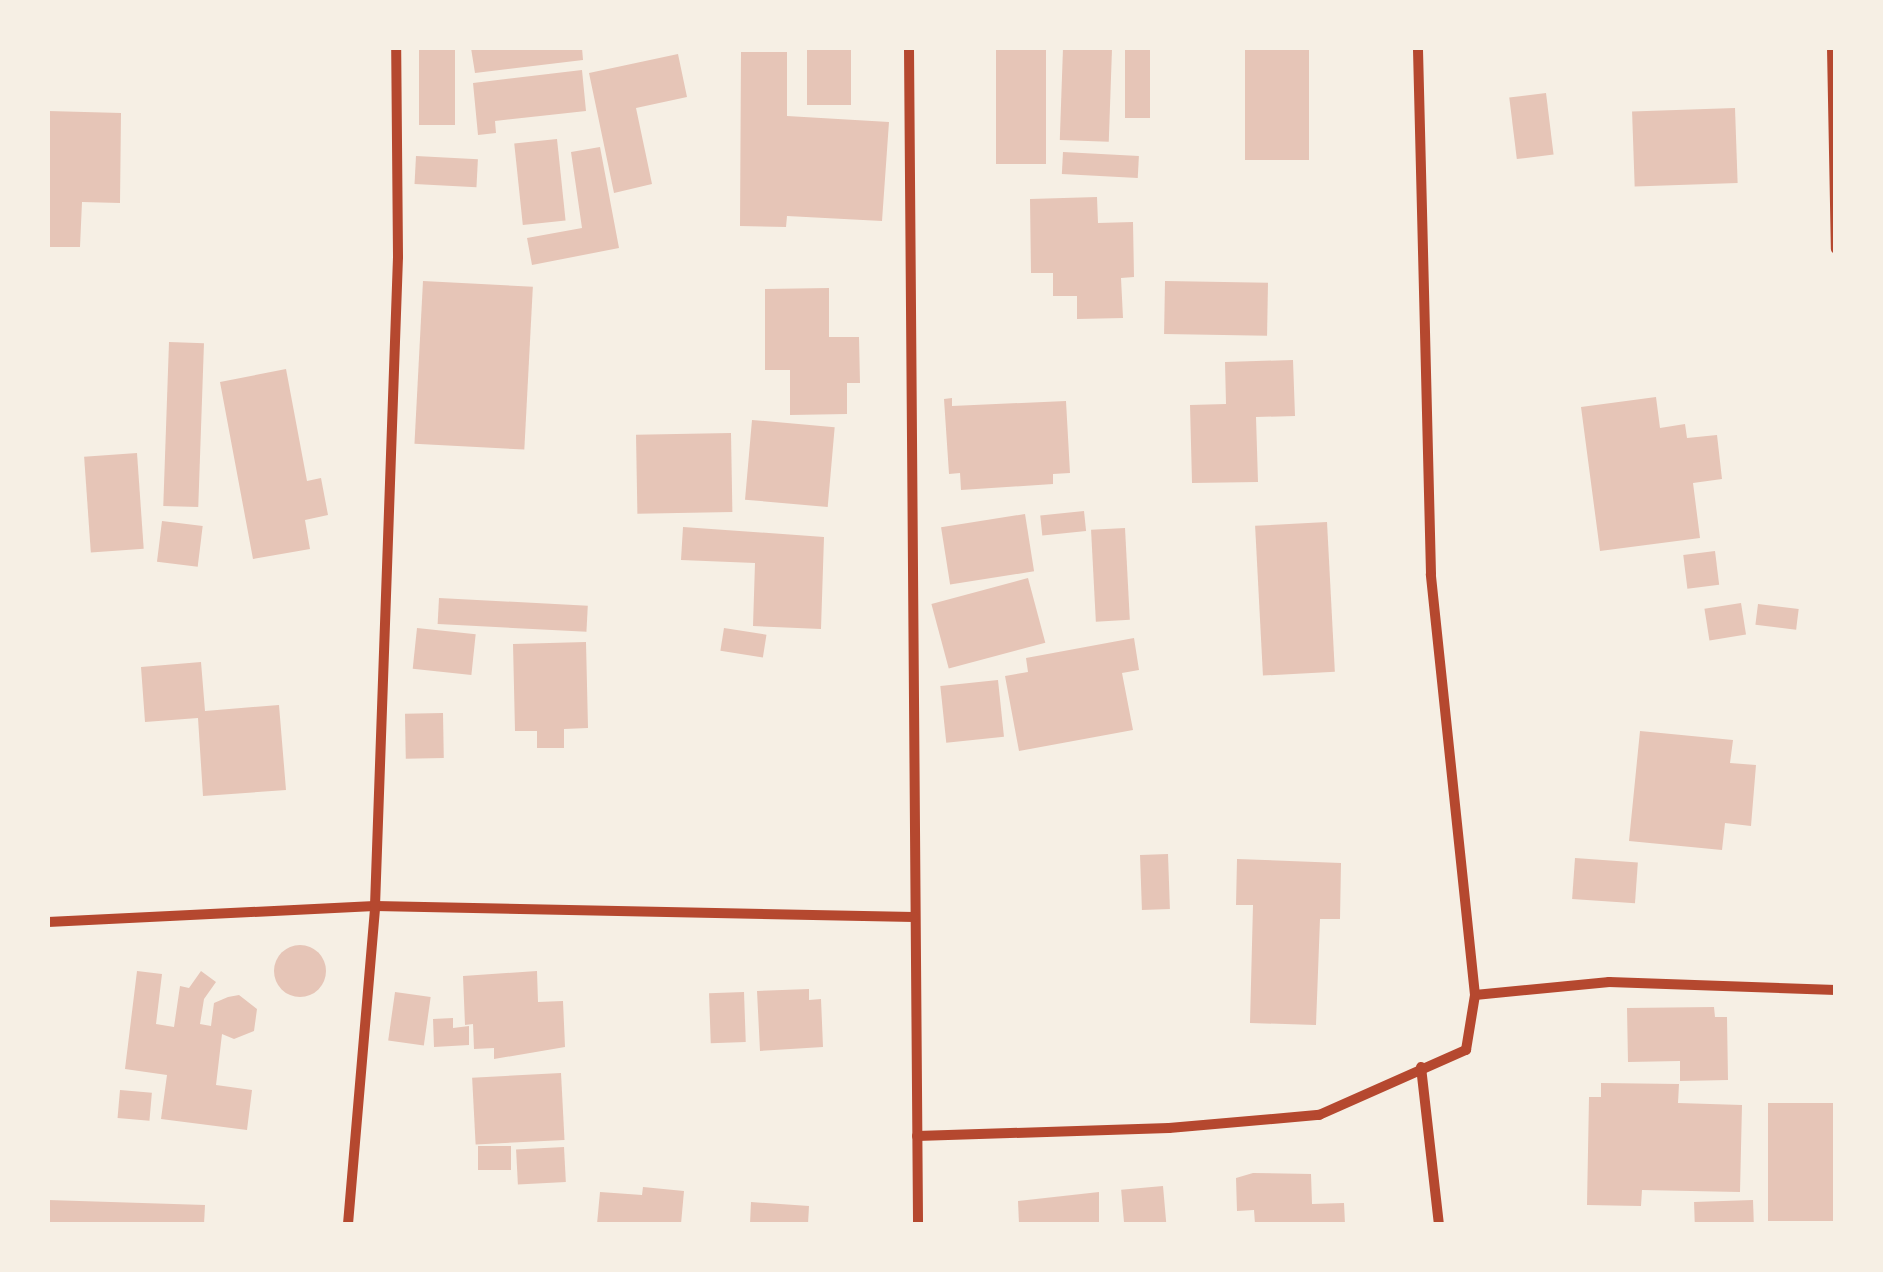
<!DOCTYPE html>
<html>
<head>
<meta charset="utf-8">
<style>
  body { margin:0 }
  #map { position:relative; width:1883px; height:1272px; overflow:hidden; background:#f6efe4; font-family:"Source Sans 3",sans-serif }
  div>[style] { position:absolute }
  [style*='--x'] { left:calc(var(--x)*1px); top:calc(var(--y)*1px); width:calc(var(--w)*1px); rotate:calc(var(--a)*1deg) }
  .building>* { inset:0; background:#e6c5b7; transform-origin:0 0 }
  .round { border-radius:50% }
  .minor>* { height:10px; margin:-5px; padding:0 5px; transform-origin:5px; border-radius:5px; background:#b5482f }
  span { translate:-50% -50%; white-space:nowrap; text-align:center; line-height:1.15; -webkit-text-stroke:9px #f6efe4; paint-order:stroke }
  .frame { position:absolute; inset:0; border:50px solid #f6efe4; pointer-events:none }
</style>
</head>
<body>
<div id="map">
  <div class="building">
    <i style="left:419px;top:48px;width:36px;height:77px"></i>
    <i style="clip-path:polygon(471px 48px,582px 48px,583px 60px,475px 73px)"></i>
    <i style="left:807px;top:48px;width:44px;height:57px"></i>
    <i style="left:996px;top:48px;width:50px;height:116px"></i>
    <i style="left:1063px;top:48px;width:49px;height:92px;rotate:2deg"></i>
    <i style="left:1125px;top:48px;width:25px;height:70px"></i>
    <i style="left:1245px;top:48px;width:64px;height:112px"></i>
    <i style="clip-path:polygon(741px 52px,787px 52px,787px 116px,889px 122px,882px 221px,787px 216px,786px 227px,740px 226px)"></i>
    <i style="clip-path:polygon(678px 54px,687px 97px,636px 108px,652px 184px,614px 193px,589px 73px)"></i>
    <i style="clip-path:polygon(582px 70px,586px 111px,495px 121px,496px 133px,478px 135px,473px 83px)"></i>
    <i style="left:1546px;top:93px;width:62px;height:37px;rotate:83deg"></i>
    <i style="left:1735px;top:108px;width:75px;height:103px;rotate:88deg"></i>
    <i style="clip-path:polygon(48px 111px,121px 113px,120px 203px,82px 202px,80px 247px,48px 247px)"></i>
    <i style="left:557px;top:139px;width:82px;height:43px;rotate:84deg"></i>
    <i style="clip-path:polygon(600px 147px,619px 248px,532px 265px,527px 238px,582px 228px,571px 152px)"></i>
    <i style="left:1063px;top:152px;width:76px;height:22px;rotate:3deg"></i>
    <i style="left:416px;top:156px;width:62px;height:28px;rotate:3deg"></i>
    <i style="clip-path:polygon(1097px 197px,1098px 223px,1133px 222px,1134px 277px,1121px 278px,1123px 318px,1077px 319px,1077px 296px,1053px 296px,1053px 273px,1031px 273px,1030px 199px)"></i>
    <i style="left:423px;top:281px;width:110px;height:163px;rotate:3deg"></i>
    <i style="left:1165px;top:281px;width:103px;height:53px;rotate:1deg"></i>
    <i style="clip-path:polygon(829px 288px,829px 337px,859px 337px,860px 383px,847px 383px,847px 414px,790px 415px,790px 370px,765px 370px,765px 289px)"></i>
    <i style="left:169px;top:342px;width:35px;height:164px;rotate:2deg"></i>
    <i style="clip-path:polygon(1293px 360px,1295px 416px,1256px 417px,1258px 482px,1192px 483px,1190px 405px,1226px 404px,1225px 362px)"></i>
    <i style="clip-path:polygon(286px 369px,307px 481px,321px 478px,328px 515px,305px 520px,310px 549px,253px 559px,220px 382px)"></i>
    <i style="clip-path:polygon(1656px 397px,1660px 428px,1685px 424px,1687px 438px,1717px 435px,1722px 479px,1693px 483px,1700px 538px,1600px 551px,1581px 407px)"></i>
    <i style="clip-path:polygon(952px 398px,952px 406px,1066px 401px,1070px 473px,1053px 474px,1053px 484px,961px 490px,960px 473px,949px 474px,944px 399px)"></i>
    <i style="left:752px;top:420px;width:83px;height:80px;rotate:5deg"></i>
    <i style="left:731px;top:433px;width:79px;height:95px;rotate:89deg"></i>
    <i style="left:137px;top:453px;width:96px;height:53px;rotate:86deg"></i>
    <i style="left:1084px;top:511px;width:20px;height:44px;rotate:84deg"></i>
    <i style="left:1025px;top:514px;width:58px;height:85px;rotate:81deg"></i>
    <i style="left:162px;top:521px;width:41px;height:41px;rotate:7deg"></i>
    <i style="left:1327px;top:522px;width:150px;height:72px;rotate:87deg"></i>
    <i style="clip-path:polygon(683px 527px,824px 537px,821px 629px,753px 626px,755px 563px,681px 560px)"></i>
    <i style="left:1125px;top:528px;width:92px;height:34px;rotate:87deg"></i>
    <i style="left:1715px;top:551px;width:34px;height:32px;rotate:83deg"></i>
    <i style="left:1028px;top:578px;width:67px;height:100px;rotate:75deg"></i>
    <i style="left:439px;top:598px;width:149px;height:26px;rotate:3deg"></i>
    <i style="left:1741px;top:603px;width:32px;height:37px;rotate:81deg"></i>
    <i style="left:1758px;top:604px;width:41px;height:21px;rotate:7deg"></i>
    <i style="left:417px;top:628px;width:59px;height:41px;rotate:6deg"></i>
    <i style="left:724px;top:628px;width:43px;height:23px;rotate:9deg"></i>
    <i style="clip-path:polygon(1134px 638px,1139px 670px,1122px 673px,1133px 730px,1019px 751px,1005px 676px,1028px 672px,1026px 658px)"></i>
    <i style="clip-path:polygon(586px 642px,588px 728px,564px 729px,564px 748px,537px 748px,537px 731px,515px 731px,513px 644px)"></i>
    <i style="clip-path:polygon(201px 662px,205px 711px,279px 705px,286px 790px,203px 796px,198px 718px,145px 722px,141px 667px)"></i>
    <i style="left:998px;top:680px;width:57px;height:58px;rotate:84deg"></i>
    <i style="left:443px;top:713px;width:45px;height:38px;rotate:89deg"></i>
    <i style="clip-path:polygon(1640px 731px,1733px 740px,1730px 763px,1756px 765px,1751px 826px,1725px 823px,1722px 850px,1629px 841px)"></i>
    <i style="left:1168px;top:854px;width:55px;height:28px;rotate:88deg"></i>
    <i style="left:1575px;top:858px;width:63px;height:41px;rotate:4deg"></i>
    <i style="clip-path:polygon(1237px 859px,1341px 863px,1340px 919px,1320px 919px,1316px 1025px,1250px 1023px,1253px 905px,1236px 905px)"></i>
    <i class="round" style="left:274px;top:945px;width:52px;height:52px"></i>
    <i style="clip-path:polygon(137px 971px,162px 974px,156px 1024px,174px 1027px,180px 986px,189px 988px,201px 971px,216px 982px,204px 999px,200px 1024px,211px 1026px,214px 1003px,228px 997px,239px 995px,257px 1009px,254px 1031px,234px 1039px,222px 1034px,216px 1085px,252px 1090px,247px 1130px,161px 1119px,167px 1075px,125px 1069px)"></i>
    <i style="clip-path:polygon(537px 971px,538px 1002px,563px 1001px,565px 1047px,494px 1059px,494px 1048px,474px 1049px,473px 1024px,465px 1025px,463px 976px)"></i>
    <i style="clip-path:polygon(809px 989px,809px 1000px,821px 999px,823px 1047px,760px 1051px,757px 991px)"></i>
    <i style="left:395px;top:992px;width:36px;height:49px;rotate:8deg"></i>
    <i style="left:744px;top:992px;width:50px;height:35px;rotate:88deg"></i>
    <i style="clip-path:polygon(1714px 1007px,1715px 1017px,1727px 1017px,1728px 1080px,1680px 1081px,1680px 1061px,1628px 1062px,1627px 1008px)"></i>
    <i style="clip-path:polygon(453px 1018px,453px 1028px,469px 1026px,469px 1045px,434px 1047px,433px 1019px)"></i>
    <i style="left:561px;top:1073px;width:67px;height:89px;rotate:87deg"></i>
    <i style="clip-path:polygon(1601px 1083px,1679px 1084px,1678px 1103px,1742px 1105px,1740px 1192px,1642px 1190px,1641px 1206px,1587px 1205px,1589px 1097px,1601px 1097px)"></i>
    <i style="left:120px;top:1090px;width:32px;height:28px;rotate:5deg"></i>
    <i style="left:1834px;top:1103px;width:118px;height:66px;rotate:90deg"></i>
    <i style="left:511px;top:1146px;width:24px;height:33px;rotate:90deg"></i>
    <i style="left:564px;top:1147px;width:35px;height:48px;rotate:87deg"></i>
    <i style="clip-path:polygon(1253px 1173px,1311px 1174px,1312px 1204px,1344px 1203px,1345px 1224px,1255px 1224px,1254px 1210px,1237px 1211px,1236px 1178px)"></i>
    <i style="left:1163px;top:1186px;width:38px;height:42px;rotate:85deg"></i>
    <i style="clip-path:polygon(643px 1187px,684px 1191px,681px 1224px,597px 1224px,600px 1192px,642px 1195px)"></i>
    <i style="clip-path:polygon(1099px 1192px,1099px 1224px,1019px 1224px,1018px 1201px)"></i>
    <i style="clip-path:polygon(48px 1200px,205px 1205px,204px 1224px,48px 1224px)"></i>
    <i style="left:1753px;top:1200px;width:24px;height:59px;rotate:88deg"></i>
    <i style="clip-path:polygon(751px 1202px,809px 1206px,808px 1224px,750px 1224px)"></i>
  </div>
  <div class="minor">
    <i style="--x:909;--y:48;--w:1176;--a:89.56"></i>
    <i style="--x:1832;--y:48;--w:201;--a:88.9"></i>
    <i style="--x:48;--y:922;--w:327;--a:-2.8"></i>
    <i style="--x:375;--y:906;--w:539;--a:1.17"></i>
    <i style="--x:1475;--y:995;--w:135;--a:-5.5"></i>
    <i style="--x:1609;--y:982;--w:227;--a:2"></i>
    <i style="--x:1421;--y:1067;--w:158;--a:83.5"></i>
    <i style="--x:917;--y:1136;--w:252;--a:-1.8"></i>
    <i style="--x:1169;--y:1128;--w:151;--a:-5"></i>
    <i style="--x:1319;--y:1115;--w:161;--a:-23.9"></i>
    <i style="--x:1466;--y:1050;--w:56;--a:-80.7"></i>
    <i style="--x:1475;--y:995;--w:423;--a:-96"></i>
    <i style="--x:1431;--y:574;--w:526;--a:-91.42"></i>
    <i style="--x:348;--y:1224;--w:319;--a:-85.1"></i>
    <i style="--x:375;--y:906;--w:649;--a:-87.97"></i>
    <i style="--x:398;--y:257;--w:209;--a:-90.5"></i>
  </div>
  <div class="frame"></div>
</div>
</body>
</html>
